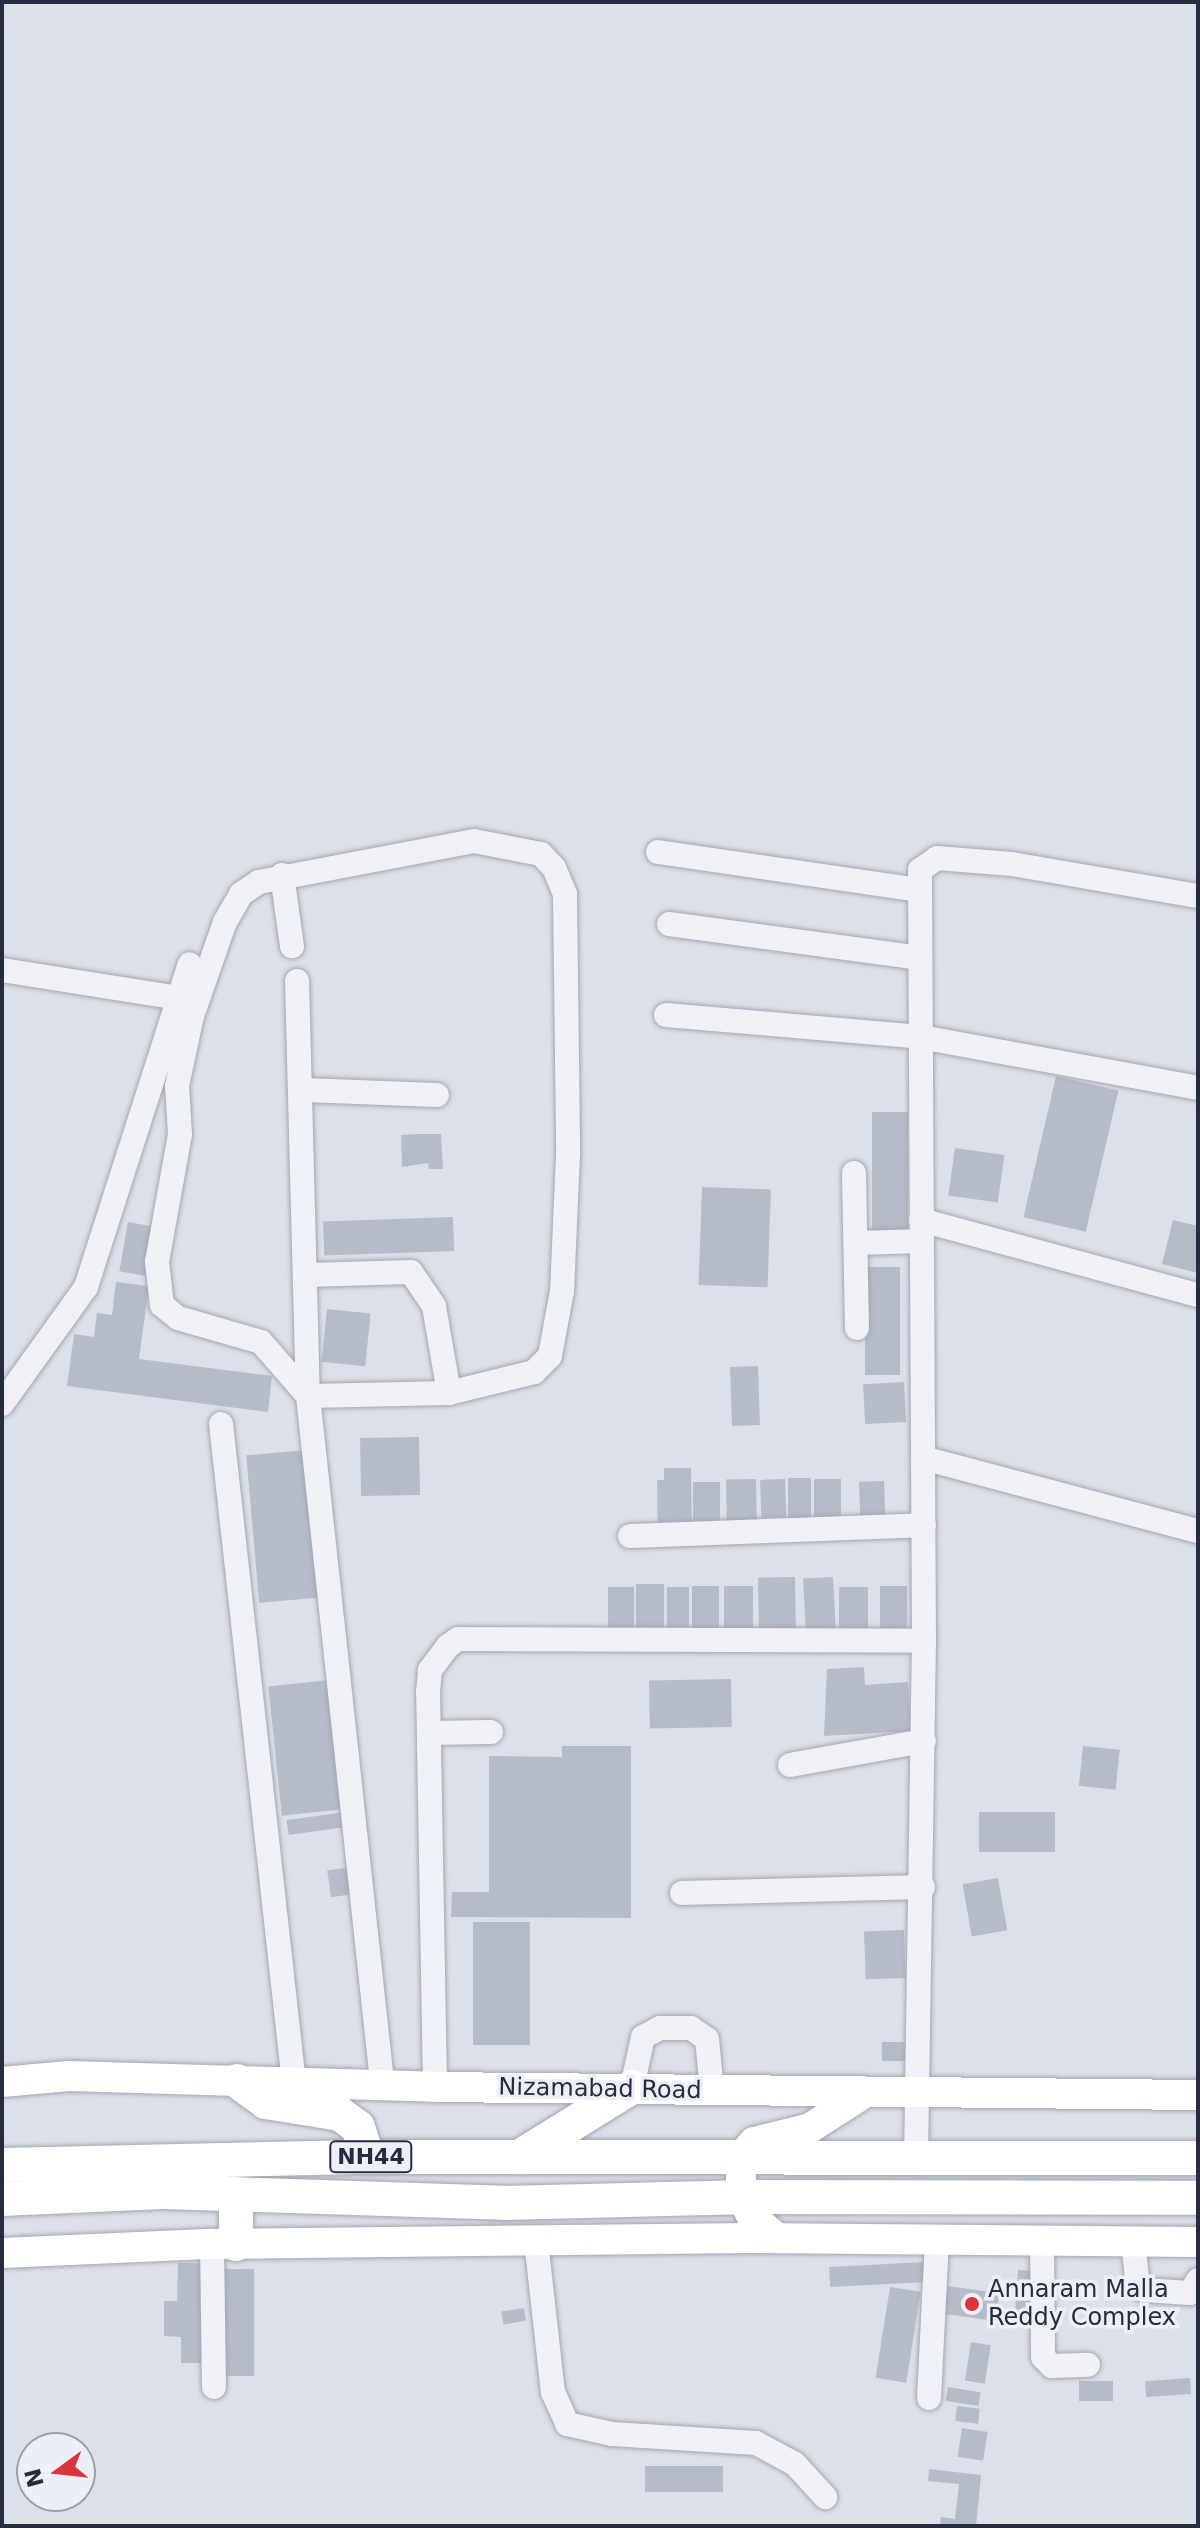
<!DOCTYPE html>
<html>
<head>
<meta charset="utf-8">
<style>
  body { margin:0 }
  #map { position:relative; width:1200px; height:2528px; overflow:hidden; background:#dce0e8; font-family:"DejaVu Sans",sans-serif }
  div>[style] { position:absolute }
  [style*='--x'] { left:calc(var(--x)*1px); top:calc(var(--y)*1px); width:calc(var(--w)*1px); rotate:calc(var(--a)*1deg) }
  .building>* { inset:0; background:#b6bbc8; transform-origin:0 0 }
  .roads { filter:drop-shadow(0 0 2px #a1a6b2) drop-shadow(0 0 2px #a1a6b2) }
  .minor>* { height:24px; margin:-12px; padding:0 12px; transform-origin:12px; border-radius:12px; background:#eff1f6 }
  .major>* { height:30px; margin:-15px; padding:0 15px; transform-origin:15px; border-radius:15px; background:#fff }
  .highway>* { height:34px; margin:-17px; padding:0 17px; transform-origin:17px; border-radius:17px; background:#fff }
  .dots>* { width:22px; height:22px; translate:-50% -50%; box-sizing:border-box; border:4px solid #eceff6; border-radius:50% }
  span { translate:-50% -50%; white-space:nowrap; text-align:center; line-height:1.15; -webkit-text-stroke:7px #eceff6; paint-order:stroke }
  .shield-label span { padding:2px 6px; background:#eceff6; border:2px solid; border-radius:6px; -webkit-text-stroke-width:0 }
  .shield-label { font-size:22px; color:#252c40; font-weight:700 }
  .street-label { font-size:24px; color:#252c40 }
  .poi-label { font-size:24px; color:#252c40 }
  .left { translate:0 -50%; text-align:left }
  .frame { position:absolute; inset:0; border:4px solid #252c40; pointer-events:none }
  .north { position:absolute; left:16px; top:2432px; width:80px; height:80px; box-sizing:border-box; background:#eceff6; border:2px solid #9ca1ad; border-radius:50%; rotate:255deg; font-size:22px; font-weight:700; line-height:32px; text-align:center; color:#252c40 }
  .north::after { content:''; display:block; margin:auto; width:28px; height:36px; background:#db343e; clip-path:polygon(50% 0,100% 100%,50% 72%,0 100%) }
</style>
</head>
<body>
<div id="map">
  <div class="building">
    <i style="left:1056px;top:1076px;width:64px;height:145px;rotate:13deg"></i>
    <i style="left:872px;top:1112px;width:36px;height:119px"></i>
    <i style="clip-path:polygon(417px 1134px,441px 1134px,443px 1169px,429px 1169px,428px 1163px,402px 1167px,401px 1135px)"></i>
    <i style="left:955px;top:1148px;width:50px;height:48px;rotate:8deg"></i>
    <i style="left:702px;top:1187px;width:69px;height:98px;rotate:2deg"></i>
    <i style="left:453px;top:1217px;width:34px;height:130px;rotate:88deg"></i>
    <i style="clip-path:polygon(1173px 1220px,1198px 1226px,1198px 1273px,1162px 1264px)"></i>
    <i style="left:128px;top:1222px;width:27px;height:50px;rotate:10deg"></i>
    <i style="left:865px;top:1267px;width:35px;height:108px"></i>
    <i style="clip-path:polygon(116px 1282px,149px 1286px,139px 1359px,272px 1376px,268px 1412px,67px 1386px,74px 1334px,94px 1337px,97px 1313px,112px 1315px)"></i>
    <i style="left:327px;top:1309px;width:44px;height:53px;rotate:6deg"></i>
    <i style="left:758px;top:1366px;width:59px;height:28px;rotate:88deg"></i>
    <i style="left:904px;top:1382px;width:40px;height:41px;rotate:87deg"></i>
    <i style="left:419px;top:1437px;width:58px;height:59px;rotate:89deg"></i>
    <i style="left:307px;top:1450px;width:148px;height:61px;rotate:85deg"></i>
    <i style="clip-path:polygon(664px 1468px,691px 1468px,692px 1531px,658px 1532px,657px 1480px,664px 1480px)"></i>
    <i style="left:788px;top:1478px;width:23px;height:42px"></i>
    <i style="left:756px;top:1479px;width:41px;height:30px;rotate:89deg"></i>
    <i style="left:785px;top:1479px;width:38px;height:25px;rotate:88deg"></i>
    <i style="left:814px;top:1479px;width:27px;height:42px"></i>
    <i style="left:884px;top:1481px;width:37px;height:25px;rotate:88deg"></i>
    <i style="left:693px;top:1482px;width:27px;height:41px"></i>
    <i style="left:795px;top:1577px;width:57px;height:37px;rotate:89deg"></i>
    <i style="left:833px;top:1577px;width:54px;height:30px;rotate:87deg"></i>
    <i style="left:636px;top:1584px;width:28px;height:47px"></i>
    <i style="left:692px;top:1586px;width:27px;height:43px"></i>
    <i style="left:724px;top:1586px;width:29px;height:42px"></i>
    <i style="left:907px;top:1586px;width:42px;height:27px;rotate:90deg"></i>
    <i style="left:608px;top:1587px;width:26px;height:41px"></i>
    <i style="left:667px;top:1587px;width:22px;height:44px"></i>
    <i style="left:839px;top:1587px;width:29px;height:41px"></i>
    <i style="clip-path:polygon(864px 1667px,865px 1685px,908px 1682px,911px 1731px,824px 1736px,827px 1669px)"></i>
    <i style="left:731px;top:1679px;width:48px;height:82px;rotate:89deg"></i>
    <i style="left:329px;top:1680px;width:130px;height:61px;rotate:84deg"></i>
    <i style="clip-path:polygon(562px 1746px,631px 1746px,631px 1918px,451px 1917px,452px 1892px,489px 1892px,489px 1756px,562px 1757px)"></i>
    <i style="left:1083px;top:1746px;width:37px;height:40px;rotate:6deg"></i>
    <i style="left:345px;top:1812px;width:15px;height:59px;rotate:82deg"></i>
    <i style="left:979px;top:1812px;width:76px;height:40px"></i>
    <i style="left:352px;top:1867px;width:27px;height:25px;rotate:82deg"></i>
    <i style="left:998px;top:1878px;width:53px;height:36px;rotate:80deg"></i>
    <i style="left:473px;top:1922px;width:57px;height:123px"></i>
    <i style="left:904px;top:1930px;width:48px;height:40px;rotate:88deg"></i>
    <i style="left:882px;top:2042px;width:33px;height:19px"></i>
    <i style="left:925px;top:2262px;width:20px;height:96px;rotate:87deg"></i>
    <i style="clip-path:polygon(178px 2263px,207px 2263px,207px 2363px,181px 2363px,181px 2337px,164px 2336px,164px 2301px,177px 2301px)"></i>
    <i style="left:220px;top:2269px;width:34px;height:107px"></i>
    <i style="left:1018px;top:2270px;width:15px;height:48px;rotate:4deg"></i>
    <i style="left:948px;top:2286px;width:52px;height:28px;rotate:8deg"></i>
    <i style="left:890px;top:2287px;width:31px;height:92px;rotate:9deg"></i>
    <i style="left:524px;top:2308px;width:13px;height:23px;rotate:81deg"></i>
    <i style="left:971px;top:2342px;width:20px;height:39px;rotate:9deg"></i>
    <i style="left:1190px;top:2378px;width:16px;height:45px;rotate:86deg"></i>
    <i style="left:1079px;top:2381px;width:34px;height:20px"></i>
    <i style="left:948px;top:2387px;width:33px;height:14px;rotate:9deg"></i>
    <i style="left:957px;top:2406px;width:23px;height:15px;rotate:7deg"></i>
    <i style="left:962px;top:2428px;width:26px;height:29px;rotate:9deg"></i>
    <i style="left:723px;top:2466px;width:26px;height:78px;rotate:90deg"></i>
    <i style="clip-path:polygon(929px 2469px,981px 2475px,976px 2526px,940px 2526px,941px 2517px,955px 2519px,959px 2484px,928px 2481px)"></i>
  </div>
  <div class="roads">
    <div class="minor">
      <i style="--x:474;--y:841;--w:68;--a:11"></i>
      <i style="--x:541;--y:854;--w:19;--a:47"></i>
      <i style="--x:554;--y:868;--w:28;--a:67"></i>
      <i style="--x:565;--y:894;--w:261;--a:89.3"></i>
      <i style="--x:568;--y:1155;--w:136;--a:92.5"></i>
      <i style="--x:562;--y:1291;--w:66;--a:100.5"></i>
      <i style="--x:550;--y:1356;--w:23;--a:135"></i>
      <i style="--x:534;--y:1372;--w:88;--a:166.1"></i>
      <i style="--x:449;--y:1393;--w:141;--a:178.8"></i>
      <i style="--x:308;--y:1396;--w:72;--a:-131"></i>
      <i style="--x:261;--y:1342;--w:86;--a:-163.9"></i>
      <i style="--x:178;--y:1318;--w:21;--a:-141"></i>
      <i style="--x:162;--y:1305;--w:43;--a:-96.6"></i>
      <i style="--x:157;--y:1262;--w:130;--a:-79.8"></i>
      <i style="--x:180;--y:1134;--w:48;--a:-93.6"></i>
      <i style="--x:177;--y:1086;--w:72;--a:-77.9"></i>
      <i style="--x:192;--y:1016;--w:100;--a:-70.7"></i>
      <i style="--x:225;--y:922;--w:32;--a:-60"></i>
      <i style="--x:241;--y:894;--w:22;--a:-34"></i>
      <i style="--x:259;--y:882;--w:219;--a:-10.8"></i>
      <i style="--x:658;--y:852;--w:263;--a:8.3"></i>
      <i style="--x:282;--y:875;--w:72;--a:82"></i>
      <i style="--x:669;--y:924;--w:252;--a:7.7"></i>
      <i style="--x:2;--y:970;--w:179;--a:9"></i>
      <i style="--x:297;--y:981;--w:415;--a:88.5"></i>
      <i style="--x:308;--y:1396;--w:690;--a:83.84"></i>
      <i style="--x:666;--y:1015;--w:256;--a:4.9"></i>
      <i style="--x:921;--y:1037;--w:282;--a:10.4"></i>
      <i style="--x:304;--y:1090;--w:133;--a:2.2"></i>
      <i style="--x:854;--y:1173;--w:155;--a:88.9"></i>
      <i style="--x:921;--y:1220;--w:287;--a:15.2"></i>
      <i style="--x:857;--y:1243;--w:65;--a:-1.8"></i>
      <i style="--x:307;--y:1275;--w:104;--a:-1.7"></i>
      <i style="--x:411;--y:1272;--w:41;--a:55.9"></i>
      <i style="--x:434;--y:1306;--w:88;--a:80.2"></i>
      <i style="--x:2;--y:1404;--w:144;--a:-54.3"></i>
      <i style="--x:86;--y:1287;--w:339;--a:-72.2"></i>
      <i style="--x:221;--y:1424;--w:663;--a:83.68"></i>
      <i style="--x:923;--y:1458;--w:285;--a:14.9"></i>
      <i style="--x:630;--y:1536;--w:294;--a:-2.1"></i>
      <i style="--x:430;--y:1733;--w:61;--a:-0.9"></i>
      <i style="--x:790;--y:1765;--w:136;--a:-10.2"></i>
      <i style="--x:682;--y:1893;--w:241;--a:-1.4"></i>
      <i style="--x:435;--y:2087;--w:395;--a:-91"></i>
      <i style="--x:428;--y:1692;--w:22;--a:-85"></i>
      <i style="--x:430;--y:1670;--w:30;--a:-53"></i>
      <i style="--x:448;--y:1646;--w:12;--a:-35"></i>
      <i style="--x:458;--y:1639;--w:466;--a:0.2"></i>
      <i style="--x:632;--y:2087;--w:51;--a:-77.6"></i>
      <i style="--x:643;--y:2037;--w:19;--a:-28"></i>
      <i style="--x:660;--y:2028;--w:31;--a:0"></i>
      <i style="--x:691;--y:2028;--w:19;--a:35"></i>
      <i style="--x:707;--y:2039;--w:52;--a:84.5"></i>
      <i style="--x:916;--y:2160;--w:519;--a:-89.12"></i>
      <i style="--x:924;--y:1641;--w:771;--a:-90.3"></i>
      <i style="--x:920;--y:870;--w:21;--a:-35"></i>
      <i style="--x:937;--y:858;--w:75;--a:4.6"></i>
      <i style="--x:1012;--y:864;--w:189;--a:9.8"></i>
      <i style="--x:1042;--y:2240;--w:117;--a:89.5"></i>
      <i style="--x:1043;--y:2357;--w:13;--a:45"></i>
      <i style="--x:1052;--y:2366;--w:36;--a:-2"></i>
      <i style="--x:536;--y:2241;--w:152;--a:83.6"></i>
      <i style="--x:553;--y:2392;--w:35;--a:66"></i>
      <i style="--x:567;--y:2424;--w:46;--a:12.5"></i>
      <i style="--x:612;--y:2434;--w:144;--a:3.6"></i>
      <i style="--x:756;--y:2443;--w:44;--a:28.3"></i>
      <i style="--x:795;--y:2464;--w:45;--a:47.7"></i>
      <i style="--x:1133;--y:2241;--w:37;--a:84"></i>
      <i style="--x:1137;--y:2278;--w:14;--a:60"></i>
      <i style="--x:1144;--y:2290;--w:46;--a:3.7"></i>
      <i style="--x:1190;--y:2293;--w:15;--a:-58"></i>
      <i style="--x:212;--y:2244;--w:143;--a:89.2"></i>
      <i style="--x:929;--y:2398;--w:159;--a:-87.1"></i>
    </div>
    <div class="major">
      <i style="--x:2;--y:2082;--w:67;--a:-5.1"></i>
      <i style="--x:69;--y:2076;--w:366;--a:1.7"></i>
      <i style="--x:435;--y:2087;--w:763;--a:0.6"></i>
      <i style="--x:777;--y:2238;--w:33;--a:-140"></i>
      <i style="--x:752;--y:2217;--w:22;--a:-117"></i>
      <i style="--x:742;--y:2197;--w:39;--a:-93"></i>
      <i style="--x:740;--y:2158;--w:21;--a:-49"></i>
      <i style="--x:754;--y:2142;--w:58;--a:-14"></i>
      <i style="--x:810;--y:2128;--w:67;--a:-32.7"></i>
      <i style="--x:2;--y:2253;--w:210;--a:-2.5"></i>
      <i style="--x:212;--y:2244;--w:540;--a:-0.64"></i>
      <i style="--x:752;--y:2238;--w:446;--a:0.5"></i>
    </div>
    <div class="highway">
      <i style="--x:237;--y:2081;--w:36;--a:36"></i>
      <i style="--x:266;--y:2102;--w:75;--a:9.2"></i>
      <i style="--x:340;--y:2114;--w:22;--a:36"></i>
      <i style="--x:358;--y:2127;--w:31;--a:73"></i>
      <i style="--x:519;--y:2157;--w:133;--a:-31.8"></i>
      <i style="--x:2;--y:2165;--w:365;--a:-1.3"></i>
      <i style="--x:367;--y:2157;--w:831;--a:0.07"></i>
      <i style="--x:2;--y:2199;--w:161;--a:-2.5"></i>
      <i style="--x:163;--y:2192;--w:341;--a:1.8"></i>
      <i style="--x:504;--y:2203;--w:238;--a:-1.4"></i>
      <i style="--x:742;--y:2197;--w:456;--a:0.1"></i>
      <i style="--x:236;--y:2244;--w:50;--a:-90"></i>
    </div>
  </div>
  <div class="dots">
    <i style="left:972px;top:2304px;background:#db343e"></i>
  </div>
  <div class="shield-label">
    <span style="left:371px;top:2157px">NH44</span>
  </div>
  <div class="street-label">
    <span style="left:600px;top:2089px;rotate:1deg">Nizamabad Road</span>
  </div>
  <div class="poi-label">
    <span class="left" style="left:988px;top:2304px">Annaram Malla<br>Reddy Complex</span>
  </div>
  <div class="frame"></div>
  <div class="north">N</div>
</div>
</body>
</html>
